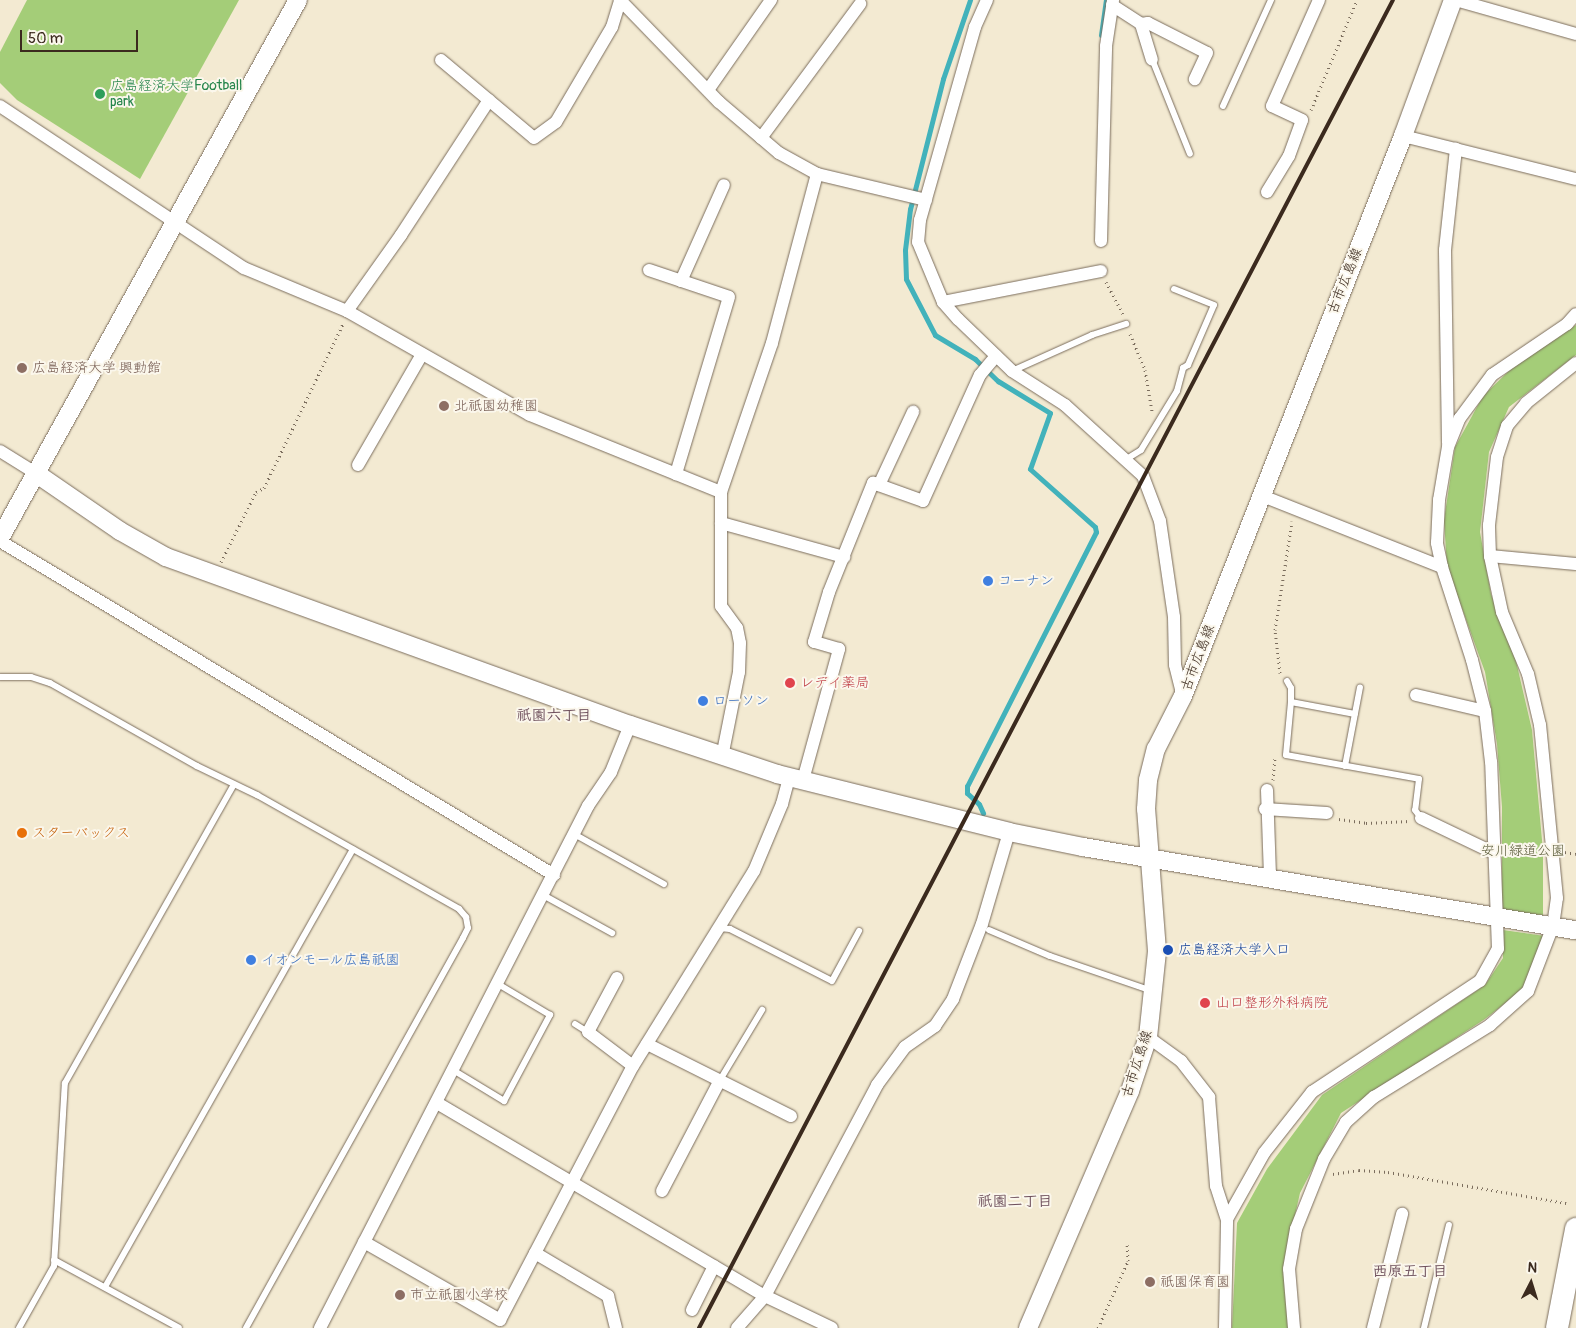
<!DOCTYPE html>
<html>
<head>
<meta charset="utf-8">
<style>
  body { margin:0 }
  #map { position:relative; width:1576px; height:1328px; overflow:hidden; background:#f3ead2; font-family:Pangolin,"Klee One",sans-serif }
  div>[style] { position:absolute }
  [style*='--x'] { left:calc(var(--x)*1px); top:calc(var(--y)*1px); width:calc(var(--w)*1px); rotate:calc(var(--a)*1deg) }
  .green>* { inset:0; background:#a4cd78 }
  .stream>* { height:5px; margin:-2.5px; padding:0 2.5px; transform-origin:2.5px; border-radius:2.5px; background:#42b2bb }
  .path>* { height:3px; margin-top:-1.5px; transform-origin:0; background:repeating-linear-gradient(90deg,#7b6d5d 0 1px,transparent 0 5px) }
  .roads { filter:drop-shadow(0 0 1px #7b6d5d) drop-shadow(0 0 1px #7b6d5d) }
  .lane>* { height:6px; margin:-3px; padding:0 3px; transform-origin:3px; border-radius:3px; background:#fff }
  .street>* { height:12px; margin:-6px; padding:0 6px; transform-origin:6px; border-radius:6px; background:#fff }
  .secondary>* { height:18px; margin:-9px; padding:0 9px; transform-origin:9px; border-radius:9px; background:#fff }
  .highway>* { height:22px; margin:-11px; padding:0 11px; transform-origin:11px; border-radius:11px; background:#fff }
  .rail>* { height:4px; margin:-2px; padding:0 2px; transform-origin:2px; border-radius:2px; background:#3b2a1e }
  .dots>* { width:14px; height:14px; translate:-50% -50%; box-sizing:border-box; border:2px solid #fbf7ec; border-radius:50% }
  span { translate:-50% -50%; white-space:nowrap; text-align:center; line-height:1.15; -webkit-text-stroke:4px #fbf7ec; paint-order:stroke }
  .leisure-label { font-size:14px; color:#27864d }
  .left { translate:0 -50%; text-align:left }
  .street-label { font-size:14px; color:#3b2a1e }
  .education-label { font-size:14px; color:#785e54 }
  .shop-label { font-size:14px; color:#366cbe }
  .health-label { font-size:14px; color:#be3a42 }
  .food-label { font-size:14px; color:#c56008 }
  .park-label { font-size:14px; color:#5a5b39 }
  .transit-label { font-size:14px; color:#164399 }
  .neighbourhood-label { font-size:15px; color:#6f515d; font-weight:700 }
  .north { position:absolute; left:1506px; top:1258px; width:50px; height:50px; -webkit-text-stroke:4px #fbf7ec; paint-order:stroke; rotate:5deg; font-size:14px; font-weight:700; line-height:20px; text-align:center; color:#3b2a1e }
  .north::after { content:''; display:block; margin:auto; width:18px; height:22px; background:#3b2a1e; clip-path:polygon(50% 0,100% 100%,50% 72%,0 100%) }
  .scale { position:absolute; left:20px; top:30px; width:118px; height:22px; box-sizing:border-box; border:2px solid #3b2a1e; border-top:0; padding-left:6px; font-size:15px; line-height:18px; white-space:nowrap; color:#3b2a1e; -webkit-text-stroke:4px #fbf7ec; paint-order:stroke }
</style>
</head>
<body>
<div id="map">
  <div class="green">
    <i style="clip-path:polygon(27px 0,239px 0,140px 179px,17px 100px,0 83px,0 52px)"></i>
    <i style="clip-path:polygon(1576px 325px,1576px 355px,1509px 407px,1489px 452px,1480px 532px,1491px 594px,1516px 661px,1532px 730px,1543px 851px,1543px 915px,1502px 913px,1502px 807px,1497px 744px,1485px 672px,1447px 567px,1444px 520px,1455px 447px,1483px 396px,1513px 367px)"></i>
    <i style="clip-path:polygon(1503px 930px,1545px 936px,1522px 990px,1485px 1019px,1341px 1113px,1300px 1193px,1284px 1264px,1288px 1328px,1232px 1328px,1237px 1223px,1267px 1169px,1322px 1095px,1485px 985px,1503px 958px)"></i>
  </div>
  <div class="stream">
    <i style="--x:970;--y:0;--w:83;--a:108.9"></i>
    <i style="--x:943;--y:79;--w:134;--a:104.2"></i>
    <i style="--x:910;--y:209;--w:41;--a:97"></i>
    <i style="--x:905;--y:250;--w:29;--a:88"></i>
    <i style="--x:906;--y:279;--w:63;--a:62.6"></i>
    <i style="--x:935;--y:335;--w:47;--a:31"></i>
    <i style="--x:975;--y:359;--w:32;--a:44"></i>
    <i style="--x:998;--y:381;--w:61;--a:31.6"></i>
    <i style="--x:1050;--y:413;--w:59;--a:109.7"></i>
    <i style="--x:1030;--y:469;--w:87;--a:41.7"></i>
    <i style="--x:1095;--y:527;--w:5;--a:79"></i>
    <i style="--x:1096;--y:532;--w:285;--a:116.9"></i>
    <i style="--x:967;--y:786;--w:7;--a:90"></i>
    <i style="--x:967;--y:793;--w:16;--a:43"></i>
    <i style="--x:979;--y:804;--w:10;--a:66"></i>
    <i style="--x:1101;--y:35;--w:35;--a:-82"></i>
  </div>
  <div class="path">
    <i style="--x:1311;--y:110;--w:119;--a:-67.3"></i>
    <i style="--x:1106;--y:282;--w:36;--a:62"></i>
    <i style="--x:1130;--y:334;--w:39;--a:67"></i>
    <i style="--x:1145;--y:370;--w:42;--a:80.3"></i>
    <i style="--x:221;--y:562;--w:78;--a:-63.4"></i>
    <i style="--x:256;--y:492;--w:9;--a:-27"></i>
    <i style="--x:264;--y:488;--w:182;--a:-64.3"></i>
    <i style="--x:1280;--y:673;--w:43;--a:-96.6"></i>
    <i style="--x:1275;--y:630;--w:110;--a:-81.1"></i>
    <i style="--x:1273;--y:780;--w:23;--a:-85"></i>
    <i style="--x:1339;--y:819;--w:27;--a:8"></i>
    <i style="--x:1366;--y:823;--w:44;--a:-2.6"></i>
    <i style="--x:1565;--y:852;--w:11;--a:10"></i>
    <i style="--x:1333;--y:1174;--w:26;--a:-9"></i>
    <i style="--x:1359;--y:1170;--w:29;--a:4"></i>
    <i style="--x:1388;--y:1172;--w:181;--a:9.9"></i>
    <i style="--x:1098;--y:1328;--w:73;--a:-65.9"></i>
    <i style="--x:1128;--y:1261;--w:19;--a:-93"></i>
  </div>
  <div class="roads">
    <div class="lane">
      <i style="--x:1152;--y:59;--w:102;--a:68.2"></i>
      <i style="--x:1223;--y:106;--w:116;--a:-65.6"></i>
      <i style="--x:1012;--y:371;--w:88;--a:-24.2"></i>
      <i style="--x:1092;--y:335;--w:36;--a:-18"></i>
      <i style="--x:1125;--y:460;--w:19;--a:-32"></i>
      <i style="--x:1141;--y:450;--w:69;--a:-58.6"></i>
      <i style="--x:1177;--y:391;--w:24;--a:-75"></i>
      <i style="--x:1183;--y:368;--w:6;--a:-31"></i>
      <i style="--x:1188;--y:365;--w:65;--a:-66.6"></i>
      <i style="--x:1214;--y:305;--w:43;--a:-158.2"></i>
      <i style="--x:0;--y:677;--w:31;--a:0"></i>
      <i style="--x:31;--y:677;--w:20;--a:18"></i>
      <i style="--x:50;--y:683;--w:169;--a:29.5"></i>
      <i style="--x:197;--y:766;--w:67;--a:25.8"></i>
      <i style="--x:257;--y:795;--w:232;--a:29.4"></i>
      <i style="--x:459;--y:909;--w:11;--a:49"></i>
      <i style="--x:466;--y:917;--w:11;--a:80"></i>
      <i style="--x:468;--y:928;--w:11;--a:117"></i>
      <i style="--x:463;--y:938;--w:446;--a:119.1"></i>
      <i style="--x:1287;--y:681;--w:8;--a:60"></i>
      <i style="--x:1291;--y:688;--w:14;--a:90"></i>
      <i style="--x:1291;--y:702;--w:53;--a:95.4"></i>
      <i style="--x:1286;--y:755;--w:135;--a:10.2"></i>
      <i style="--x:1419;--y:779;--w:31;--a:97"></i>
      <i style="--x:1415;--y:810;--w:10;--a:53"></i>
      <i style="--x:1291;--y:702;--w:65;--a:10.6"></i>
      <i style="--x:1345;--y:766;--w:80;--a:-79.2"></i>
      <i style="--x:574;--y:834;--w:103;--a:29.1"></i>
      <i style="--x:543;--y:895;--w:79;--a:28.8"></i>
      <i style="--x:719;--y:928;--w:11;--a:5"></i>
      <i style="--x:730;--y:929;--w:114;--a:27"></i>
      <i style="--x:832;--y:981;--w:57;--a:-61.6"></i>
      <i style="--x:989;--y:930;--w:66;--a:23.1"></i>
      <i style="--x:1050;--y:956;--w:108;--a:18.9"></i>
      <i style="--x:575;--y:1024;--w:15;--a:32"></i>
      <i style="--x:453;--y:1070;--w:60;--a:31.3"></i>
      <i style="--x:504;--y:1101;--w:98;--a:-61.9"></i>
      <i style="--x:550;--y:1015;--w:61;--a:-149.2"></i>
      <i style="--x:720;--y:1080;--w:82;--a:-59"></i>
      <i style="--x:54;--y:1260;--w:142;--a:28.5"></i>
      <i style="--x:105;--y:1287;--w:503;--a:-60.48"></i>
      <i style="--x:19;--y:1328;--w:71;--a:-60.6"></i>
      <i style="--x:54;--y:1266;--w:183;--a:-86.6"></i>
      <i style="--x:65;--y:1083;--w:343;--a:-60.5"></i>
      <i style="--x:1424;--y:1328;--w:106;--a:-76.4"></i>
    </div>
    <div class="street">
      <i style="--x:620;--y:0;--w:142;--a:45.9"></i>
      <i style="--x:719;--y:102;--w:79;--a:40.4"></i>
      <i style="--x:779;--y:153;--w:43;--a:28.9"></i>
      <i style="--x:817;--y:174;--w:112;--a:13.4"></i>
      <i style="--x:987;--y:0;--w:30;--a:114"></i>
      <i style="--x:975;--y:27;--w:201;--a:105.9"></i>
      <i style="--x:920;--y:220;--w:22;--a:95"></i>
      <i style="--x:918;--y:242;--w:65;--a:67.4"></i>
      <i style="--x:943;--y:302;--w:23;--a:49"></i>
      <i style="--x:958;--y:319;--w:75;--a:43.9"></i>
      <i style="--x:1012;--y:371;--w:63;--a:32.7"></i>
      <i style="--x:1065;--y:405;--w:105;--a:42.3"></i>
      <i style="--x:1143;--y:476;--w:48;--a:69.3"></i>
      <i style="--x:1160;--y:521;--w:97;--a:81.7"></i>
      <i style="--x:1174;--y:617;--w:48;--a:88.8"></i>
      <i style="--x:1175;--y:665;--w:32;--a:76"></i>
      <i style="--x:1456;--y:0;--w:125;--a:15.8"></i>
      <i style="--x:1112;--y:5;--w:35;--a:33"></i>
      <i style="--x:1141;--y:24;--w:7;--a:-8"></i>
      <i style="--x:1148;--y:23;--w:66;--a:27"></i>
      <i style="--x:1207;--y:53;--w:29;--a:115"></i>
      <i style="--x:1141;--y:24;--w:37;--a:73"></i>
      <i style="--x:441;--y:60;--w:121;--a:40"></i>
      <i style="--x:534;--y:138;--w:27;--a:-36"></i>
      <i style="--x:556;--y:122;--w:110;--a:-59.5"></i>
      <i style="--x:612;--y:27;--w:27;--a:-73"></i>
      <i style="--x:708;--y:90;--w:110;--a:-55"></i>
      <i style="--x:0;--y:106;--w:293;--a:33.6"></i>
      <i style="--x:244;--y:268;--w:112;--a:22.7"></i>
      <i style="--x:347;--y:311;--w:210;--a:29.6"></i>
      <i style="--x:530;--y:415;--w:206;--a:22"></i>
      <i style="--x:1403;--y:136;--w:178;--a:14"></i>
      <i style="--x:761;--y:138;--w:167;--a:-53.5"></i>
      <i style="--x:1267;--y:192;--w:42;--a:-58.6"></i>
      <i style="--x:1289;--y:156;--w:38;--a:-70"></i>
      <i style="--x:1302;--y:120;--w:33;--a:-155"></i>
      <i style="--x:1272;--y:106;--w:116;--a:-66.1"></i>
      <i style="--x:1101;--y:241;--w:195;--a:-88.5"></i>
      <i style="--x:1106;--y:46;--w:47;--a:-81.3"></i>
      <i style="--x:649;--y:270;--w:84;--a:18.6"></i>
      <i style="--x:729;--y:297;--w:185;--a:106.7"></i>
      <i style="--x:681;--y:281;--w:105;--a:-65.9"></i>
      <i style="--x:943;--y:302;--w:161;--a:-11.1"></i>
      <i style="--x:347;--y:311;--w:93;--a:-54.6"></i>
      <i style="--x:401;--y:235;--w:161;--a:-56.9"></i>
      <i style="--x:1448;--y:443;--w:193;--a:-90.9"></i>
      <i style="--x:1445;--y:250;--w:102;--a:-83.8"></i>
      <i style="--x:0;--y:451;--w:44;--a:31.9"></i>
      <i style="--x:358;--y:465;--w:128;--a:-60"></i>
      <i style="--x:879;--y:485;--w:81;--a:-65"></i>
      <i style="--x:1260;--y:495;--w:196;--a:21.6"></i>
      <i style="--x:721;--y:523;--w:128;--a:15.5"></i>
      <i style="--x:0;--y:541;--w:647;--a:31.09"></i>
      <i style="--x:1490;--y:556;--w:86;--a:5.3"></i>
      <i style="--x:1416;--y:695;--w:71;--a:13.1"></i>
      <i style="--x:722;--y:757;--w:87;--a:-78.7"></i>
      <i style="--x:739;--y:672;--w:29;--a:-88"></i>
      <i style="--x:740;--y:643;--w:15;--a:-101"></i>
      <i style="--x:737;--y:628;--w:27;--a:-126"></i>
      <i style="--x:721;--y:606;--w:114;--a:-90"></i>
      <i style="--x:721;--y:492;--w:157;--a:-71.1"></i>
      <i style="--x:772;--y:343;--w:175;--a:-75.1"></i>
      <i style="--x:803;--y:780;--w:136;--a:-74.6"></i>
      <i style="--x:839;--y:649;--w:26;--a:-164"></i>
      <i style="--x:814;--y:642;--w:52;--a:-73.3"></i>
      <i style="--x:829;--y:592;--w:118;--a:-68"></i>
      <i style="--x:873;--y:483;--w:53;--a:19.8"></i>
      <i style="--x:923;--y:501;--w:138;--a:-65.7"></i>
      <i style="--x:980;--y:375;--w:25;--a:-50"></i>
      <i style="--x:1267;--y:790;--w:88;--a:88"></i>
      <i style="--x:1265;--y:809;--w:62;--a:3.7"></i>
      <i style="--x:1421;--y:818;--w:81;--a:25.6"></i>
      <i style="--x:617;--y:978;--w:61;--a:118.2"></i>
      <i style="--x:588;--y:1032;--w:56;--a:37.1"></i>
      <i style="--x:1148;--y:1037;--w:41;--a:36"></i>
      <i style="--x:1181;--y:1061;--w:46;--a:52.1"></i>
      <i style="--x:1209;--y:1097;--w:89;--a:85.5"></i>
      <i style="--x:1216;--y:1186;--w:35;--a:72"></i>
      <i style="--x:647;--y:1044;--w:161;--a:26.6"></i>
      <i style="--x:437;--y:1103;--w:381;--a:30.5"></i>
      <i style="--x:765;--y:1296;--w:74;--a:25.5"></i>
      <i style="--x:662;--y:1191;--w:125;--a:-62.4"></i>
      <i style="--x:364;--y:1242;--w:157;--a:29.8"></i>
      <i style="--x:500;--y:1320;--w:287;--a:-62.4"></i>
      <i style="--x:633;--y:1066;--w:229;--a:-58.2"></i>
      <i style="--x:754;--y:871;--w:73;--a:-67.3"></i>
      <i style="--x:782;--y:804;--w:28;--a:-75"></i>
      <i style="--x:535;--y:1253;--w:85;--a:30.5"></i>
      <i style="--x:608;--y:1296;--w:33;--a:76"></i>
      <i style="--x:692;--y:1310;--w:49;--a:-63.4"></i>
      <i style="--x:320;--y:1328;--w:587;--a:-62.82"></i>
      <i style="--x:588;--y:806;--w:41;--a:-55.9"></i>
      <i style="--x:611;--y:772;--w:51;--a:-68"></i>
      <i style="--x:737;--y:1328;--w:43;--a:-48.8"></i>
      <i style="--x:765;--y:1296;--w:239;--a:-62"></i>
      <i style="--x:877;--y:1085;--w:47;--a:-53.6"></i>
      <i style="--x:905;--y:1047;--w:37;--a:-35"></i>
      <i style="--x:935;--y:1026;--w:32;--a:-56"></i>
      <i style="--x:953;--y:999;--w:80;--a:-68.9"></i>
      <i style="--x:982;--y:924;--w:96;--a:-73.6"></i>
      <i style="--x:1225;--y:1328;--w:109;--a:-88.9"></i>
      <i style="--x:1227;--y:1219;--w:76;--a:-60.7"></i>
      <i style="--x:1264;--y:1153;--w:78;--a:-51.8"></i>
      <i style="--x:1312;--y:1092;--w:201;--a:-33.5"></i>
      <i style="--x:1480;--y:981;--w:37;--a:-61"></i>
      <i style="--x:1498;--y:949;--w:187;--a:-92.1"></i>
      <i style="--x:1491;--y:762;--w:51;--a:-96.7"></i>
      <i style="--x:1485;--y:711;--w:53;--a:-104.3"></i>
      <i style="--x:1472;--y:660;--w:98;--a:-107.9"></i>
      <i style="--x:1442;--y:567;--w:25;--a:-102"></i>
      <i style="--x:1437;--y:543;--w:43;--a:-87.3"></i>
      <i style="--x:1439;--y:500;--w:54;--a:-80.4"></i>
      <i style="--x:1448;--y:447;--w:31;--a:-68"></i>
      <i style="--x:1460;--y:418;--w:54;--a:-53.3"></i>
      <i style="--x:1492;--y:375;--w:91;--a:-34.2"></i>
      <i style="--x:1567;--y:324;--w:13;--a:-48"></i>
      <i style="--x:1294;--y:1328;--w:59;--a:-94.8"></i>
      <i style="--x:1289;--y:1269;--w:41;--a:-80.1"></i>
      <i style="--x:1296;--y:1229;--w:75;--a:-68.2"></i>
      <i style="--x:1324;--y:1159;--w:43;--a:-59.3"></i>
      <i style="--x:1346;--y:1122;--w:38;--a:-42"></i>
      <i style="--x:1374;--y:1097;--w:137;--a:-31.8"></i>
      <i style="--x:1490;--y:1025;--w:51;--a:-41.8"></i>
      <i style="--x:1528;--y:991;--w:70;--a:-69"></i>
      <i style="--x:1553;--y:926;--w:28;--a:-82"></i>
      <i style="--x:1557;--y:898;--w:174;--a:-95.6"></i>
      <i style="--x:1540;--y:725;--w:52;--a:-103.2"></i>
      <i style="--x:1528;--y:674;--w:67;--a:-112.8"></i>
      <i style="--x:1502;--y:612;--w:57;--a:-102.1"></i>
      <i style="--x:1490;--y:556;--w:31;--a:-92"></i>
      <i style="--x:1489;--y:525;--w:68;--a:-83.3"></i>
      <i style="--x:1497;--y:457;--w:33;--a:-72"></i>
      <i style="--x:1507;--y:426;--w:30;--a:-50"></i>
      <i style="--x:1526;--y:403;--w:64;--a:-38.7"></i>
      <i style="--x:1373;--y:1328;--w:118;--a:-75.7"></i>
    </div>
    <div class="secondary">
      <i style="--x:37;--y:474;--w:101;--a:34.5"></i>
      <i style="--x:120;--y:531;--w:53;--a:29.5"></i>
      <i style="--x:166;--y:557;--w:493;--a:19.9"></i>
      <i style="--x:630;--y:725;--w:155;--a:18.4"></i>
      <i style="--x:777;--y:774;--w:239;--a:14"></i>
      <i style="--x:1009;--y:832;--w:76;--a:11.5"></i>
      <i style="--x:1083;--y:847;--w:500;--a:9.6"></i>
      <i style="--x:0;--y:538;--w:615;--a:-61.02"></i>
      <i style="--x:1028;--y:1328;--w:258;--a:-66.7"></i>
      <i style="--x:1130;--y:1091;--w:57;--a:-71.6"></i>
      <i style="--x:1148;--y:1037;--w:86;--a:-84"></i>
      <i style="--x:1157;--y:951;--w:142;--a:-94.4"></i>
      <i style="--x:1146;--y:809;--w:29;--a:-86"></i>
      <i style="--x:1148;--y:780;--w:32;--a:-76"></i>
      <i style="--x:1156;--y:749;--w:59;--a:-63"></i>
      <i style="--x:1183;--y:696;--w:602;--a:-68.55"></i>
      <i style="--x:1403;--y:136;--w:145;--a:-69.8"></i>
    </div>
    <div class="highway">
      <i style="--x:1557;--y:1328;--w:101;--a:-79.1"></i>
    </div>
  </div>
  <div class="rail">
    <i style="--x:699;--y:1328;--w:1498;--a:-62.41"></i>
  </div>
  <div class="dots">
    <i style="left:100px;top:94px;background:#2e9e5b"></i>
    <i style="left:22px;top:368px;background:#8d6e63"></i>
    <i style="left:444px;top:406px;background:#8d6e63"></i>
    <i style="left:988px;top:581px;background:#3f7fe0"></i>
    <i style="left:790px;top:683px;background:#e0444e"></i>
    <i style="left:703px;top:701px;background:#3f7fe0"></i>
    <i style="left:22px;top:833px;background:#e8710a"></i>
    <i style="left:1168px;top:950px;background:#1a4fb4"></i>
    <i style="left:251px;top:960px;background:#3f7fe0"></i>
    <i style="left:1205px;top:1003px;background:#e0444e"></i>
    <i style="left:1150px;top:1282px;background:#8d6e63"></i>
    <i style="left:400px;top:1295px;background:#8d6e63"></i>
  </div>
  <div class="leisure-label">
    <span class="left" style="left:110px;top:94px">広島経済大学Football<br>park</span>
  </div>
  <div class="street-label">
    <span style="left:1345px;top:281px;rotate:-68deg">古市広島線</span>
    <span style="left:1198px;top:658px;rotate:-69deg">古市広島線</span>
    <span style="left:1137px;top:1064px;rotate:-72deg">古市広島線</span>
  </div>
  <div class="education-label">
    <span class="left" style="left:32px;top:368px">広島経済大学 興動館</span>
    <span class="left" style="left:454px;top:406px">北祇園幼稚園</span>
    <span class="left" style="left:1160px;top:1282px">祇園保育園</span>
    <span class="left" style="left:410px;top:1295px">市立祇園小学校</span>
  </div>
  <div class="shop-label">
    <span class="left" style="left:998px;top:581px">コーナン</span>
    <span class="left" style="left:713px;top:701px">ローソン</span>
    <span class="left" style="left:261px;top:960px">イオンモール広島祇園</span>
  </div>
  <div class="health-label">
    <span class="left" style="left:800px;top:683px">レデイ薬局</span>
    <span class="left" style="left:1216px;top:1003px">山口整形外科病院</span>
  </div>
  <div class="food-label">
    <span class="left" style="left:32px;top:833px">スターバックス</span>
  </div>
  <div class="park-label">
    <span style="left:1523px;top:851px">安川緑道公園</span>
  </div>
  <div class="transit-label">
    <span class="left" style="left:1178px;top:950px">広島経済大学入口</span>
  </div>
  <div class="neighbourhood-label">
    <span style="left:554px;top:716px">祇園六丁目</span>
    <span style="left:1015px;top:1202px">祇園二丁目</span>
    <span style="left:1410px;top:1272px">西原五丁目</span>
  </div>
  <div class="north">N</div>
  <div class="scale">50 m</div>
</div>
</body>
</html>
